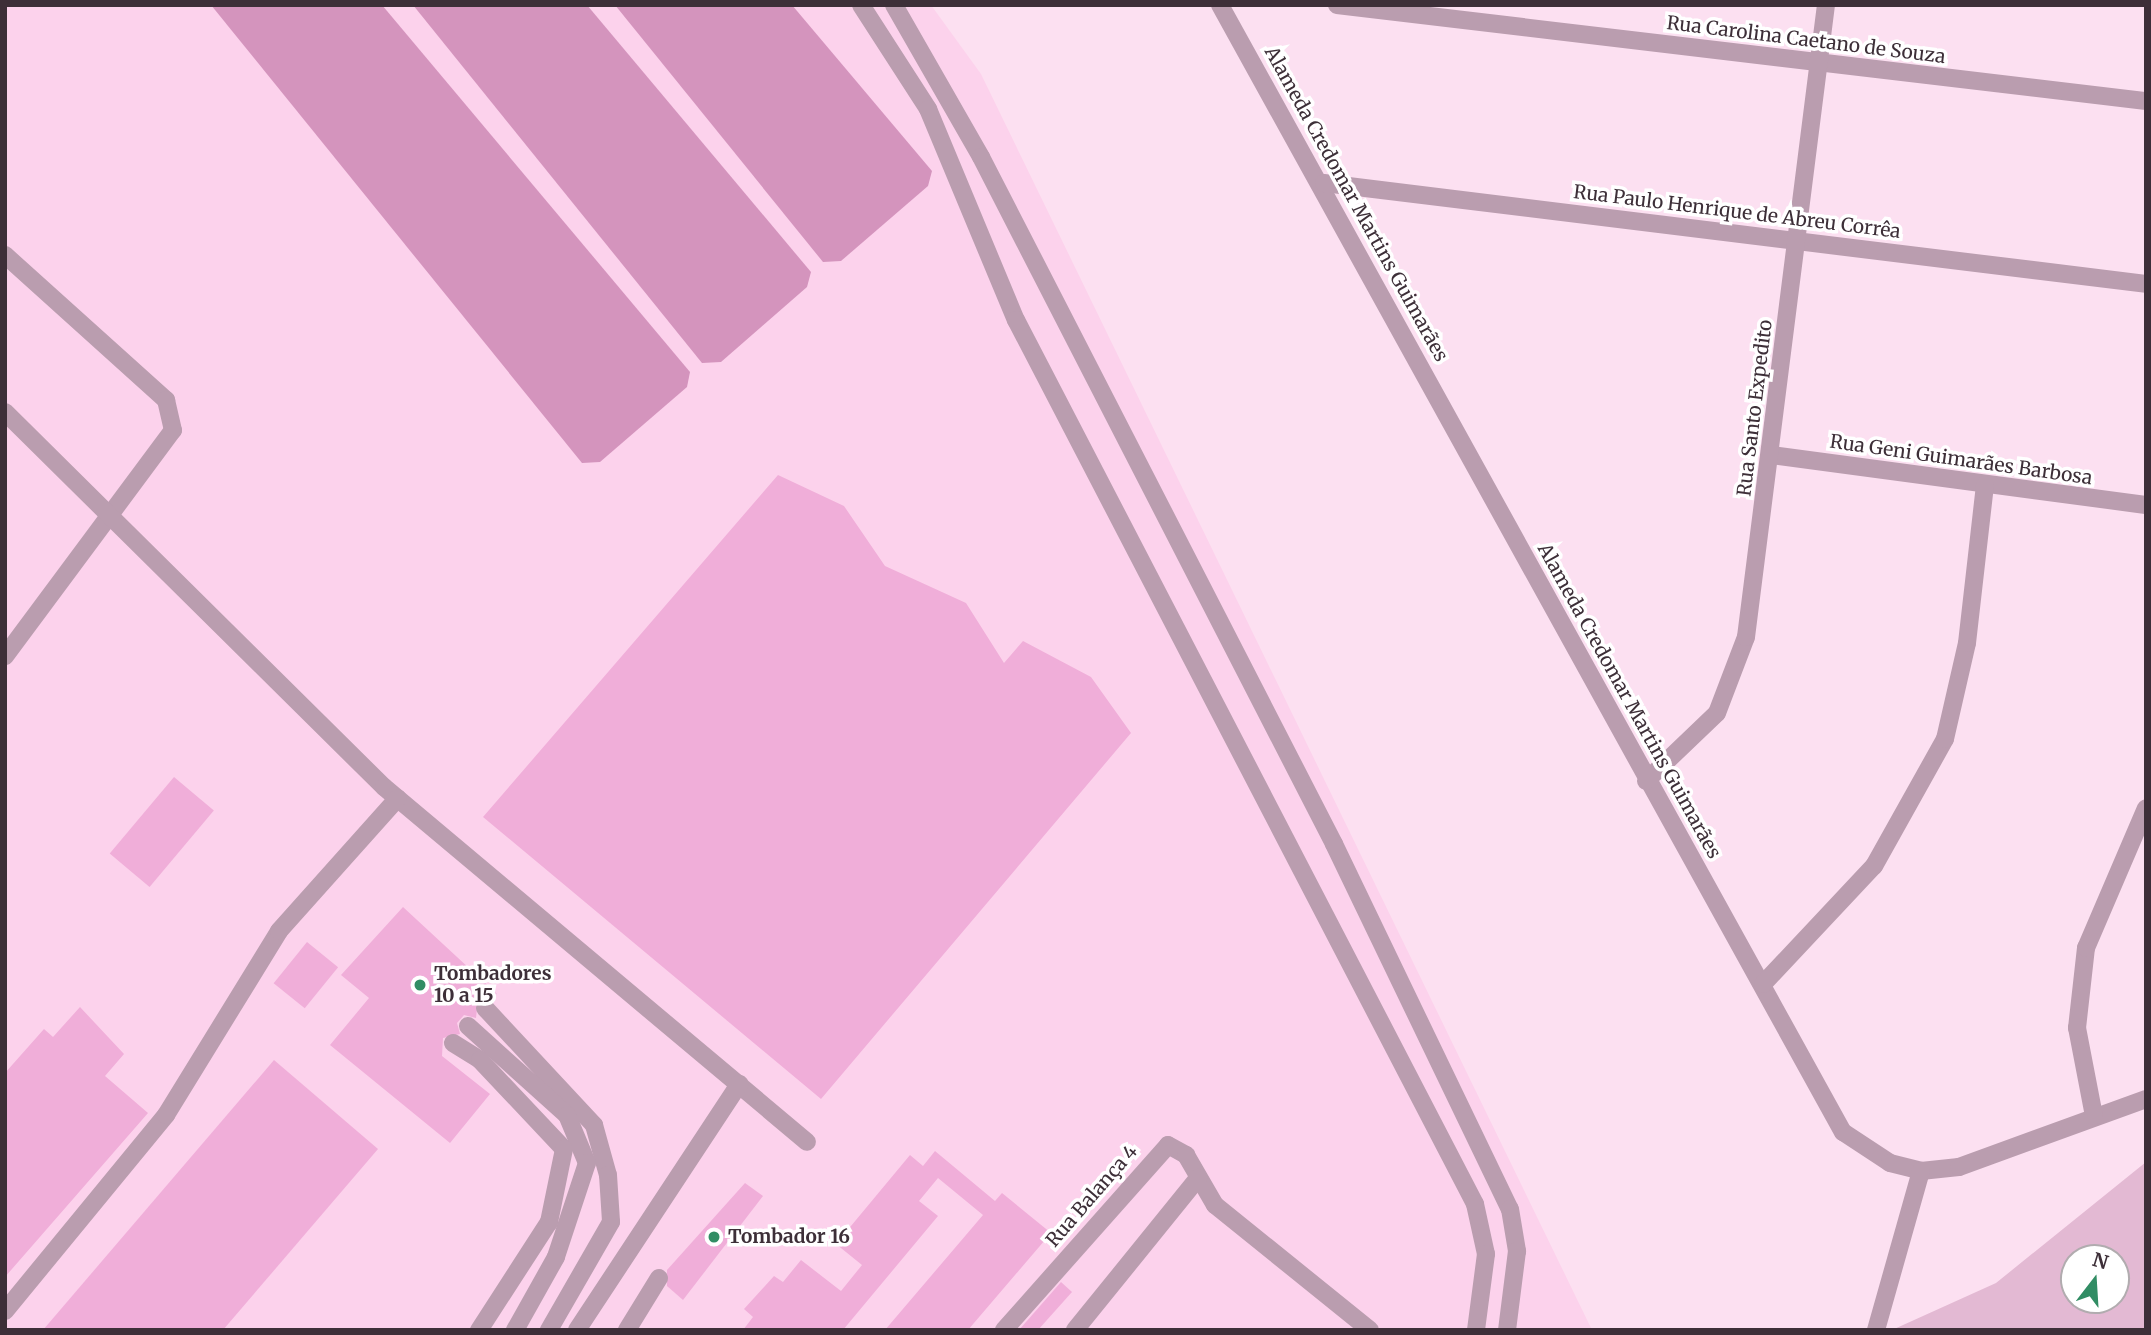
<!DOCTYPE html>
<html>
<head>
<meta charset="utf-8">
<style>
  body { margin:0 }
  #map { position:relative; width:2151px; height:1335px; overflow:hidden; background:#fce0f1; font-family:Merriweather,serif }
  div>[style] { position:absolute }
  [style*='--x'] { left:calc(var(--x)*1px); top:calc(var(--y)*1px); width:calc(var(--w)*1px); rotate:calc(var(--a)*1deg) }
  .built>* { inset:0; background:#fcd2ec }
  .green>* { inset:0; background:#e3b9d3 }
  .water>* { inset:0; background:#d494bd }
  .building>* { inset:0; background:#f0aed9; transform-origin:0 0 }
  .minor>* { height:18px; margin:-9px; padding:0 9px; transform-origin:9px; border-radius:9px; background:#ba9daf }
  .dots>* { width:19px; height:19px; translate:-50% -50%; box-sizing:border-box; border:4px solid #fff; border-radius:50% }
  span { translate:-50% -50%; white-space:nowrap; text-align:center; line-height:1.15; -webkit-text-stroke:7px #fff; paint-order:stroke }
  .street-label { font-size:19px; color:#3d2f38 }
  .poi-label { font-size:19px; color:#3d2f38; font-weight:700 }
  .left { translate:0 -50%; text-align:left }
  .frame { position:absolute; inset:0; border:7px solid #3d2f38; pointer-events:none }
  .north { position:absolute; left:2060px; top:1244px; width:70px; height:70px; box-sizing:border-box; background:#fff; border:2px solid #b1acaf; border-radius:50%; rotate:17deg; font-size:19px; font-weight:700; line-height:28px; text-align:center; color:#3d2f38 }
  .north::after { content:''; display:block; margin:auto; width:24px; height:32px; background:#318d64; clip-path:polygon(50% 0,100% 100%,50% 72%,0 100%) }
</style>
</head>
<body>
<div id="map">
  <div class="built">
    <i style="clip-path:polygon(5px 5px,931px 5px,981px 74px,1592px 1330px,5px 1330px)"></i>
  </div>
  <div class="green">
    <i style="clip-path:polygon(evenodd,2146px 1162px,2146px 1330px,1892px 1330px,1996px 1283px,2146px 1162px,2074px 1258px,2116px 1258px,2116px 1300px,2074px 1300px,2074px 1258px)"></i>
  </div>
  <div class="water">
    <i style="clip-path:polygon(211px 5px,382px 5px,690px 372px,687px 387px,600px 462px,582px 463px)"></i>
    <i style="clip-path:polygon(413px 5px,587px 5px,811px 272px,807px 287px,721px 362px,702px 363px)"></i>
    <i style="clip-path:polygon(615px 5px,792px 5px,932px 171px,928px 186px,841px 261px,823px 262px)"></i>
  </div>
  <div class="building">
    <i style="clip-path:polygon(778px 475px,844px 506px,885px 566px,966px 603px,1004px 663px,1023px 641px,1091px 677px,1131px 733px,821px 1099px,483px 817px)"></i>
    <i style="left:174px;top:777px;width:52px;height:100px;rotate:40deg"></i>
    <i style="clip-path:polygon(403px 907px,497px 994px,478px 999px,476px 1018px,464px 1015px,457px 1023px,460px 1034px,443px 1038px,442px 1056px,490px 1094px,450px 1143px,330px 1045px,369px 998px,341px 975px)"></i>
    <i style="left:307px;top:942px;width:40px;height:53px;rotate:39deg"></i>
    <i style="clip-path:polygon(80px 1007px,124px 1054px,105px 1076px,148px 1113px,5px 1277px,5px 1073px,44px 1029px,53px 1037px)"></i>
    <i style="clip-path:polygon(274px 1060px,378px 1149px,223px 1330px,43px 1330px)"></i>
    <i style="clip-path:polygon(935px 1151px,995px 1201px,1002px 1193px,1051px 1233px,968px 1330px,885px 1330px,983px 1215px,938px 1178px,919px 1201px,938px 1216px,843px 1330px,743px 1330px,753px 1317px,744px 1309px,774px 1276px,783px 1282px,801px 1260px,841px 1291px,862px 1265px,836px 1244px,910px 1155px,923px 1166px)"></i>
    <i style="clip-path:polygon(745px 1183px,763px 1196px,683px 1300px,667px 1286px,667px 1270px)"></i>
    <i style="clip-path:polygon(1061px 1282px,1072px 1292px,1038px 1330px,1019px 1330px)"></i>
  </div>
  <div class="minor">
    <i style="--x:861;--y:5;--w:124;--a:57.2"></i>
    <i style="--x:928;--y:109;--w:229;--a:67.4"></i>
    <i style="--x:1016;--y:320;--w:996;--a:62.56"></i>
    <i style="--x:1475;--y:1204;--w:51;--a:77.6"></i>
    <i style="--x:1486;--y:1254;--w:77;--a:97.5"></i>
    <i style="--x:894;--y:5;--w:175;--a:60.2"></i>
    <i style="--x:981;--y:157;--w:772;--a:62.8"></i>
    <i style="--x:1334;--y:844;--w:405;--a:64.3"></i>
    <i style="--x:1510;--y:1209;--w:43;--a:80.5"></i>
    <i style="--x:1517;--y:1251;--w:80;--a:97.2"></i>
    <i style="--x:1220;--y:5;--w:1288;--a:61.07"></i>
    <i style="--x:1843;--y:1132;--w:56;--a:33.4"></i>
    <i style="--x:1890;--y:1163;--w:32;--a:14"></i>
    <i style="--x:1921;--y:1171;--w:38;--a:-6"></i>
    <i style="--x:1959;--y:1167;--w:199;--a:-20"></i>
    <i style="--x:1337;--y:5;--w:815;--a:6.77"></i>
    <i style="--x:1324;--y:183;--w:828;--a:7"></i>
    <i style="--x:5;--y:255;--w:217;--a:42"></i>
    <i style="--x:166;--y:400;--w:31;--a:77"></i>
    <i style="--x:173;--y:430;--w:282;--a:126.6"></i>
    <i style="--x:5;--y:412;--w:533;--a:44.7"></i>
    <i style="--x:384;--y:787;--w:552;--a:40"></i>
    <i style="--x:1771;--y:455;--w:378;--a:7.6"></i>
    <i style="--x:1646;--y:781;--w:98;--a:-43.8"></i>
    <i style="--x:1717;--y:713;--w:81;--a:-69.1"></i>
    <i style="--x:1746;--y:637;--w:637;--a:-82.79"></i>
    <i style="--x:1763;--y:984;--w:162;--a:-46.8"></i>
    <i style="--x:1874;--y:866;--w:145;--a:-60.8"></i>
    <i style="--x:1945;--y:739;--w:98;--a:-77.1"></i>
    <i style="--x:1967;--y:643;--w:159;--a:-83.5"></i>
    <i style="--x:485;--y:1008;--w:160;--a:47"></i>
    <i style="--x:594;--y:1125;--w:52;--a:74.4"></i>
    <i style="--x:608;--y:1175;--w:47;--a:86.3"></i>
    <i style="--x:611;--y:1222;--w:125;--a:119.9"></i>
    <i style="--x:468;--y:1026;--w:133;--a:42"></i>
    <i style="--x:567;--y:1115;--w:52;--a:67.4"></i>
    <i style="--x:587;--y:1163;--w:99;--a:108.3"></i>
    <i style="--x:556;--y:1257;--w:84;--a:119.3"></i>
    <i style="--x:453;--y:1043;--w:32;--a:32"></i>
    <i style="--x:480;--y:1060;--w:122;--a:46.7"></i>
    <i style="--x:564;--y:1149;--w:75;--a:101.6"></i>
    <i style="--x:549;--y:1222;--w:129;--a:122.9"></i>
    <i style="--x:2094;--y:1116;--w:90;--a:-100.9"></i>
    <i style="--x:2077;--y:1028;--w:81;--a:-83.6"></i>
    <i style="--x:2086;--y:948;--w:152;--a:-66.8"></i>
    <i style="--x:5;--y:1311;--w:254;--a:-50.6"></i>
    <i style="--x:166;--y:1115;--w:216;--a:-58.4"></i>
    <i style="--x:279;--y:931;--w:178;--a:-48.2"></i>
    <i style="--x:577;--y:1330;--w:295;--a:-56.6"></i>
    <i style="--x:627;--y:1330;--w:61;--a:-58.4"></i>
    <i style="--x:1004;--y:1330;--w:247;--a:-48.4"></i>
    <i style="--x:1168;--y:1145;--w:21;--a:29"></i>
    <i style="--x:1186;--y:1155;--w:58;--a:59.9"></i>
    <i style="--x:1215;--y:1205;--w:199;--a:38.9"></i>
    <i style="--x:1075;--y:1330;--w:196;--a:-51"></i>
    <i style="--x:1876;--y:1330;--w:165;--a:-74.2"></i>
  </div>
  <div class="dots">
    <i style="left:420px;top:985px;background:#318d64"></i>
    <i style="left:714px;top:1237px;background:#318d64"></i>
  </div>
  <div class="street-label">
    <span style="left:1806px;top:40px;rotate:7deg">Rua Carolina Caetano de Souza</span>
    <span style="left:1356px;top:204px;rotate:61deg">Alameda Credomar Martins Guimarães</span>
    <span style="left:1737px;top:212px;rotate:7deg">Rua Paulo Henrique de Abreu Corrêa</span>
    <span style="left:1755px;top:408px;rotate:-83deg">Rua Santo Expedito</span>
    <span style="left:1961px;top:460px;rotate:8deg">Rua Geni Guimarães Barbosa</span>
    <span style="left:1629px;top:701px;rotate:61deg">Alameda Credomar Martins Guimarães</span>
    <span style="left:1092px;top:1196px;rotate:-49deg">Rua Balança 4</span>
  </div>
  <div class="poi-label">
    <span class="left" style="left:434px;top:985px">Tombadores<br>10 a 15</span>
    <span class="left" style="left:728px;top:1237px">Tombador 16</span>
  </div>
  <div class="frame"></div>
  <div class="north">N</div>
</div>
</body>
</html>
